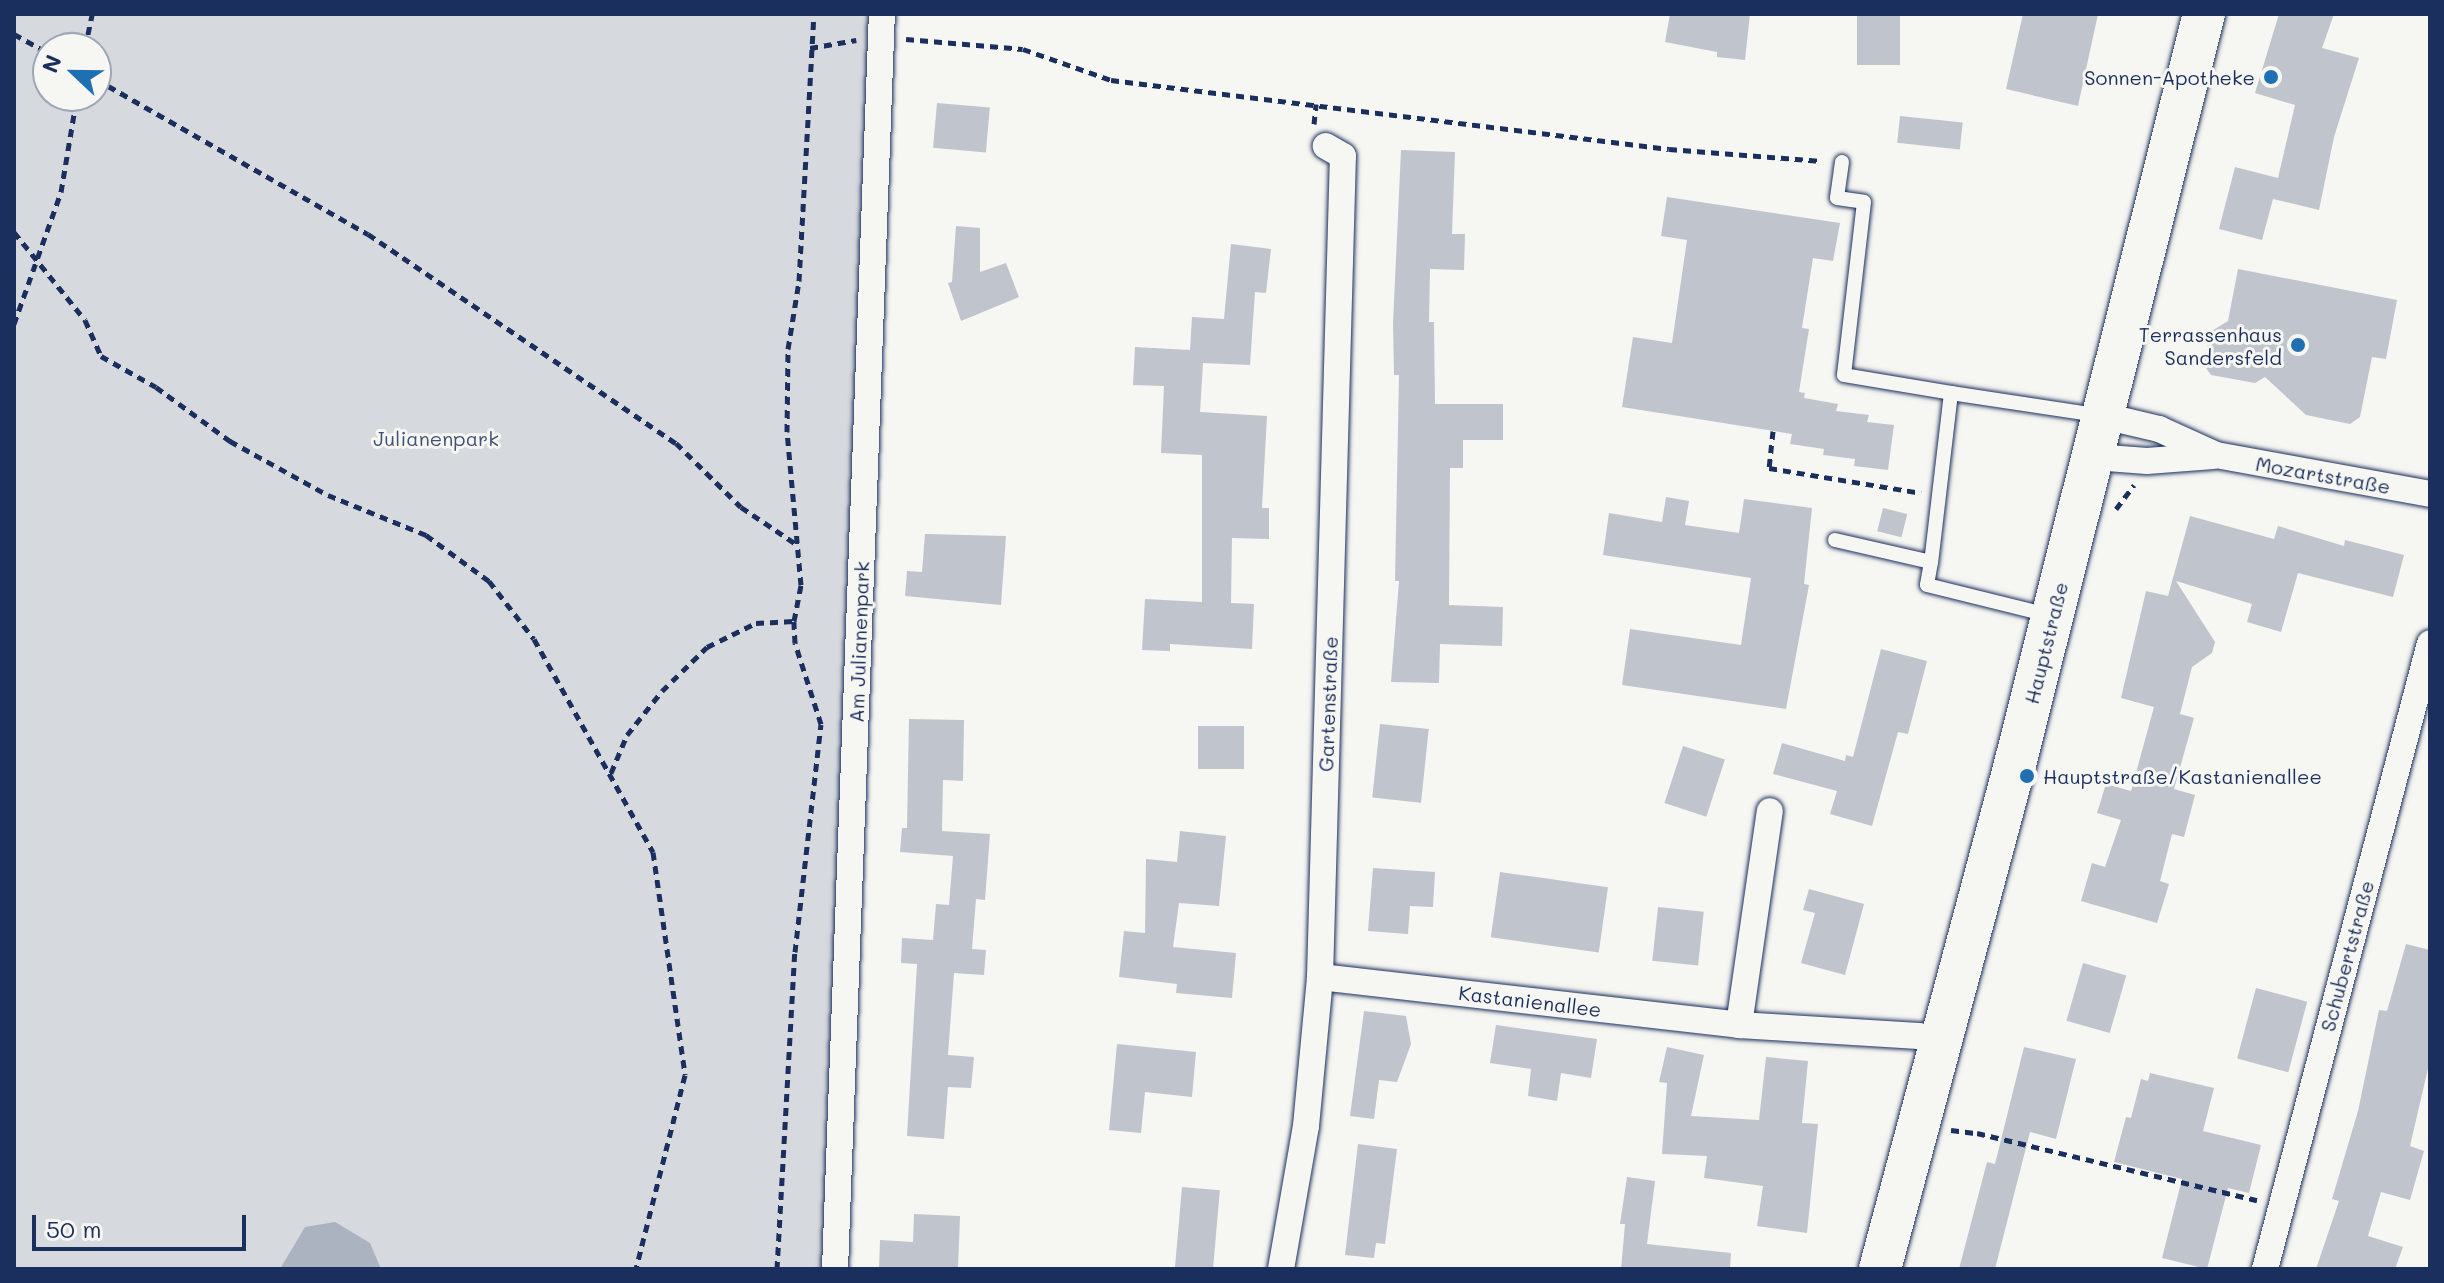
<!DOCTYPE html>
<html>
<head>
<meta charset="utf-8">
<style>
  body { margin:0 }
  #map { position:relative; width:2444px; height:1283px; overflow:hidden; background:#f6f6f2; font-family:Mali,sans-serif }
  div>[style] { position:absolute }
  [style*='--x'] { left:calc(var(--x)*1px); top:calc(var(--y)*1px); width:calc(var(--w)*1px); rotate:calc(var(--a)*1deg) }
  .green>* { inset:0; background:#d6d9dd }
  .water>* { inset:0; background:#abb2c0 }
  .building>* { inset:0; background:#c0c4cd; transform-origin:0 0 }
  .path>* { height:5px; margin-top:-2.5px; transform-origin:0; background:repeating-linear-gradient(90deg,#1b2f5e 0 8px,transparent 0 14px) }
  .roads { filter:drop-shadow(0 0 2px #1b2f5e) drop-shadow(0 0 2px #1b2f5e) }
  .service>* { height:14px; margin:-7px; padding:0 7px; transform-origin:7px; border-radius:7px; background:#f6f6f2 }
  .minor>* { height:26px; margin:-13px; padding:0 13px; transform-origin:13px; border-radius:13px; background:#f6f6f2 }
  .primary>* { height:42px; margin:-21px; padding:0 21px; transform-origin:21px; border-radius:21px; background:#f6f6f2 }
  .dots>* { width:22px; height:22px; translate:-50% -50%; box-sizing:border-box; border:4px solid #f6f6f2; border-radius:50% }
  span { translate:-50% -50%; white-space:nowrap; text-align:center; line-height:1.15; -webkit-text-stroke:6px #f6f6f2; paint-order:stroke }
  .poi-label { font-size:20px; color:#1b2f5e }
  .right { translate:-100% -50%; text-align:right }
  .left { translate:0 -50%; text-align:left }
  .park-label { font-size:20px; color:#405177 }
  .street-label { font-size:20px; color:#1b2f5e }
  .frame { position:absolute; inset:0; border:16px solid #1b2f5e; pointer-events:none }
  .north { position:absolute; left:32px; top:32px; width:80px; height:80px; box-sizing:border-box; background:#f6f6f2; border:2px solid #9ea6b7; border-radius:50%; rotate:292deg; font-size:22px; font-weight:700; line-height:32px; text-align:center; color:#1b2f5e }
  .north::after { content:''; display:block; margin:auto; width:28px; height:36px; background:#1f6fb2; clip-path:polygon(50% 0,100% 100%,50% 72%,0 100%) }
  .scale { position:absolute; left:32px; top:1215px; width:214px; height:36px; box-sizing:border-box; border:4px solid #1b2f5e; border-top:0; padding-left:10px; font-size:24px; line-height:28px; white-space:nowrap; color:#1b2f5e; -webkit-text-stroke:6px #f6f6f2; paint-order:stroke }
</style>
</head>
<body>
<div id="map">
  <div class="green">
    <i style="clip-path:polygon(evenodd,14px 14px,873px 14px,830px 1269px,14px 1269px,14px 14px,48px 48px,96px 48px,96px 96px,48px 96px,48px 48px)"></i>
  </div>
  <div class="water">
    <i style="clip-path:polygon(335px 1222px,370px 1243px,381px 1269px,280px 1269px,305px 1227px)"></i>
  </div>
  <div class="building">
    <i style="clip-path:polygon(1670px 14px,1750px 14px,1745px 60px,1717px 57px,1717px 52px,1665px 42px)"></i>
    <i style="left:1857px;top:14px;width:43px;height:51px"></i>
    <i style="clip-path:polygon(2023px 14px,2098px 14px,2078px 106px,2006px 89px)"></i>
    <i style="clip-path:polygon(2279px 14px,2334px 14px,2322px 48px,2359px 58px,2334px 137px,2319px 210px,2273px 199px,2262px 240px,2219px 229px,2235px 167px,2278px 178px,2295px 105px,2255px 93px)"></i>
    <i style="left:937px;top:103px;width:53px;height:45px;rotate:5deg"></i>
    <i style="left:1900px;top:116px;width:63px;height:27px;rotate:6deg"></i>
    <i style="clip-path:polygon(1401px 150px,1455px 152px,1452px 234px,1465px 234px,1464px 270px,1430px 269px,1429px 322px,1434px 322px,1435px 404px,1503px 404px,1503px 440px,1463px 440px,1463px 468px,1450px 468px,1449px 605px,1503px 607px,1502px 646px,1440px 644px,1439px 683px,1391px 682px,1399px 581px,1395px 581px,1399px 375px,1394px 375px,1393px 323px)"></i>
    <i style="clip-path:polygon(1667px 197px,1840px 223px,1833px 261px,1813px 258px,1802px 328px,1809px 329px,1799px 392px,1805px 393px,1804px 398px,1838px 404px,1836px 411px,1869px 415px,1867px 422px,1894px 425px,1888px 470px,1854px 466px,1855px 459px,1823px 455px,1824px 449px,1790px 444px,1792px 434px,1622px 407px,1633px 337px,1672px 343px,1687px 240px,1661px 236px)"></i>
    <i style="clip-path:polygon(956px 226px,980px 228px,980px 272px,1006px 263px,1019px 297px,961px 321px,948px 283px,952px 282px)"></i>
    <i style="clip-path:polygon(1231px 244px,1271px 249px,1266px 293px,1255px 292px,1250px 365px,1203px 363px,1200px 412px,1267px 416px,1262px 508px,1269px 508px,1269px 539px,1232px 538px,1231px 603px,1254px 604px,1252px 649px,1170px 644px,1170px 651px,1142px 650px,1145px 599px,1202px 602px,1202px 455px,1161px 453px,1164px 386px,1133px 385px,1135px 347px,1190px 350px,1192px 317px,1224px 319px)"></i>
    <i style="clip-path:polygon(2238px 269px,2397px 300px,2386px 359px,2372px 357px,2360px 417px,2350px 424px,2306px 415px,2265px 377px,2255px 383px,2211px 375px,2204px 365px,2210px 332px,2228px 321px)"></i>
    <i style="clip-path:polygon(1666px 497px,1689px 501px,1685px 525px,1739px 533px,1744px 499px,1812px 508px,1804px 584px,1809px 585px,1786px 709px,1622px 685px,1630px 629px,1741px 645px,1751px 578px,1603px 555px,1609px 513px,1662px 522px)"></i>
    <i style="left:1883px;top:508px;width:25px;height:24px;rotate:14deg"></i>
    <i style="clip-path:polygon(2190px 516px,2274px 539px,2278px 526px,2344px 546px,2345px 540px,2404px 555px,2393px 597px,2298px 573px,2281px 632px,2247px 622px,2252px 604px,2176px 581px,2215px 642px,2212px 653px,2192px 667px,2180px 714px,2194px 718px,2174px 789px,2195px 795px,2184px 837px,2172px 834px,2160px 881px,2169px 884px,2157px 923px,2081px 901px,2092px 863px,2105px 867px,2121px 820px,2097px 813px,2106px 784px,2131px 791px,2154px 707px,2121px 698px,2146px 591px,2168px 596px)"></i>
    <i style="clip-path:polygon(925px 534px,1006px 536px,1001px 605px,905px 596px,907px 571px,922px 572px)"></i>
    <i style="clip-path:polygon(1881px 649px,1927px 661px,1908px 734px,1898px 732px,1872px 826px,1830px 814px,1837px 791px,1773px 774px,1782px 743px,1845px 761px,1846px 755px,1853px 757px)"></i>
    <i style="clip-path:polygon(909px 719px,964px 720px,963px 781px,943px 780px,942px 831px,990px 834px,985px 900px,976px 899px,972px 949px,986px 950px,984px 975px,954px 973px,948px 1055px,974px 1057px,971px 1088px,948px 1087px,944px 1139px,907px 1136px,917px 964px,901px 963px,902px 938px,933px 940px,936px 904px,949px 905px,953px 856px,900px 852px,902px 828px,907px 828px)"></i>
    <i style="left:1380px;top:724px;width:49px;height:74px;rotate:6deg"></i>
    <i style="left:1198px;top:726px;width:46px;height:43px"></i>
    <i style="left:1683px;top:746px;width:44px;height:60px;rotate:18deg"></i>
    <i style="clip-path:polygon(1180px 831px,1226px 836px,1219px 906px,1179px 903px,1173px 947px,1236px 953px,1232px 998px,1176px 993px,1177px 984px,1119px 977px,1124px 931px,1145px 933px,1146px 859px,1177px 862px)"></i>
    <i style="clip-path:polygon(1373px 868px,1435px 872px,1433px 907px,1410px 906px,1408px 934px,1368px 931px)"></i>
    <i style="left:1500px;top:872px;width:109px;height:66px;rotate:8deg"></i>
    <i style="clip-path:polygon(1809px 889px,1864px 904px,1845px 975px,1801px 963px,1815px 913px,1803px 910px)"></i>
    <i style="left:1658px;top:907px;width:46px;height:54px;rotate:6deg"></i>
    <i style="clip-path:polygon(2406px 944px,2430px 950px,2430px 1060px,2410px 1146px,2424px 1151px,2410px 1200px,2381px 1192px,2368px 1236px,2403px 1247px,2395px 1269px,2316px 1269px,2339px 1201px,2332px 1199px,2358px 1111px,2379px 1010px,2387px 1011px)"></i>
    <i style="left:2083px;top:963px;width:45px;height:60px;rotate:16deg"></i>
    <i style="left:2256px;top:988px;width:53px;height:73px;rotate:15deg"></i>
    <i style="clip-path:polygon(1364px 1011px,1406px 1016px,1411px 1044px,1397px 1082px,1379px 1080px,1374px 1119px,1350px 1116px)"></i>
    <i style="clip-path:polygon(1496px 1025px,1597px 1039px,1591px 1078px,1561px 1073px,1557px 1101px,1528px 1096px,1531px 1069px,1490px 1063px)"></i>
    <i style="clip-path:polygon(1117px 1044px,1196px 1052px,1192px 1097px,1145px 1092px,1141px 1133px,1109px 1130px)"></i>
    <i style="clip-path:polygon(1667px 1047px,1704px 1055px,1691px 1116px,1759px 1120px,1766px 1057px,1808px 1061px,1802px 1123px,1818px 1124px,1807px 1233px,1757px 1226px,1763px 1186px,1704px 1178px,1707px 1156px,1662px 1154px,1667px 1083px,1659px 1082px)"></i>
    <i style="clip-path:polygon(2024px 1047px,2076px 1059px,2056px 1139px,2030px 1132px,1995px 1269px,1959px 1269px,1987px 1162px,1995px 1164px)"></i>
    <i style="clip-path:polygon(2150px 1073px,2214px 1088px,2203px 1131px,2261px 1145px,2249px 1193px,2228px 1188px,2207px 1269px,2162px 1258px,2182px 1179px,2114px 1162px,2126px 1117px,2131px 1118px,2141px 1079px,2148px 1081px)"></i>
    <i style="clip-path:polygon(1358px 1144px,1397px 1149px,1385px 1244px,1376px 1243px,1374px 1258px,1345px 1255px)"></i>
    <i style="clip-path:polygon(1627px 1177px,1655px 1181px,1647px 1244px,1731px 1253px,1730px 1269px,1621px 1269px,1625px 1224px,1620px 1224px)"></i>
    <i style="left:1182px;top:1187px;width:38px;height:82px;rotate:5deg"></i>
    <i style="clip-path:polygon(914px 1214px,960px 1216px,958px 1269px,879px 1269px,880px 1240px,913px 1242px)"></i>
  </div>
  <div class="path">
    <i style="--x:14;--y:34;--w:39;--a:29"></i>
    <i style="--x:906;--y:39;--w:117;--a:4.9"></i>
    <i style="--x:1023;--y:49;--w:93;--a:19.4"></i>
    <i style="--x:1111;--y:80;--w:562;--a:7.05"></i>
    <i style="--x:1669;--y:149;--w:153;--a:4.5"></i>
    <i style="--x:85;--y:48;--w:35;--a:-78"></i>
    <i style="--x:810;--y:48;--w:47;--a:-9.9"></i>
    <i style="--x:96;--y:79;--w:313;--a:29.7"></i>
    <i style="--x:368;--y:234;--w:372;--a:34.2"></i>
    <i style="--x:676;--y:443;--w:91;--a:44.6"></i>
    <i style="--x:741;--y:507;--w:66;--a:33.9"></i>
    <i style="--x:1314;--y:124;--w:20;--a:-84"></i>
    <i style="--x:14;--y:232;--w:113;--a:51.1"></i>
    <i style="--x:85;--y:320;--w:39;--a:66"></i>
    <i style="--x:101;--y:356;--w:63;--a:29.4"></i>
    <i style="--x:156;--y:387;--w:92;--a:36.1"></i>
    <i style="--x:230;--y:441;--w:112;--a:28.9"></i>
    <i style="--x:328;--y:495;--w:106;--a:22.2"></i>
    <i style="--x:426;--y:535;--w:78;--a:36.1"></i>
    <i style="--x:489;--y:581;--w:73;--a:52.2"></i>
    <i style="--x:534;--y:639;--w:244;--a:60.8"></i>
    <i style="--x:653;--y:852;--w:225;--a:81.8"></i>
    <i style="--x:685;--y:1075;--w:200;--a:104.2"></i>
    <i style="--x:14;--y:324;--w:140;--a:-70.4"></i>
    <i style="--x:61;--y:192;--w:97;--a:-80.5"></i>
    <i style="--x:1773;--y:431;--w:37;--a:96"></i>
    <i style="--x:1769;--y:468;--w:154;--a:9.3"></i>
    <i style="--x:2116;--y:509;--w:30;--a:-53"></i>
    <i style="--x:611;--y:773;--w:41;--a:-67.2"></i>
    <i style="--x:627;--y:735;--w:56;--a:-51.5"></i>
    <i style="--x:662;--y:691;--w:63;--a:-44.4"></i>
    <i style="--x:707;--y:647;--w:55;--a:-26.1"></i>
    <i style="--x:756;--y:623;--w:38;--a:-3"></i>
    <i style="--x:1951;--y:1130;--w:26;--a:7"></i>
    <i style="--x:1977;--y:1133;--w:288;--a:13.5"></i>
    <i style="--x:777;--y:1269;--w:318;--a:-86.8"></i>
    <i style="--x:795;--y:952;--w:229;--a:-83.5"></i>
    <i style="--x:821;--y:724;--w:85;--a:-107.8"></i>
    <i style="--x:795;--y:643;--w:22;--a:-93"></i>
    <i style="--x:794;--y:621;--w:37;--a:-79"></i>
    <i style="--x:801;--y:585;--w:154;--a:-95.2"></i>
    <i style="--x:787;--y:432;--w:83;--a:-89.3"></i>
    <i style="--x:788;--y:349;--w:69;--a:-80.8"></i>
    <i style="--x:799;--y:281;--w:267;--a:-86.8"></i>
  </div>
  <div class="roads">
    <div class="service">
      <i style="--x:1842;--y:162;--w:36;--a:98"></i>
      <i style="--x:1837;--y:198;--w:27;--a:8"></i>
      <i style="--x:1864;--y:202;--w:174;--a:96.6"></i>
      <i style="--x:1844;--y:375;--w:109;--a:9.5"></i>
      <i style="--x:1951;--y:393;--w:170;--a:96.7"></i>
      <i style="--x:1951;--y:393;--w:148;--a:8.6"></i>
      <i style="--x:1835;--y:540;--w:98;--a:12.9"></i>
      <i style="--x:1931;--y:562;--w:23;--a:100"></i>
      <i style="--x:1927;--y:585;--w:125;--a:13.9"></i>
    </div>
    <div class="minor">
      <i style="--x:2104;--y:416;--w:57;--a:13.3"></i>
      <i style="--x:2159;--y:429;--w:63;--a:24.5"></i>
      <i style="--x:2216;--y:455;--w:218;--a:10.3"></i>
      <i style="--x:2094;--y:457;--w:53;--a:4.3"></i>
      <i style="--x:2147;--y:461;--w:66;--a:-4.3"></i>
      <i style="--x:1320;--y:977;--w:422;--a:6.5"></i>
      <i style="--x:1739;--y:1025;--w:180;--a:3.5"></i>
      <i style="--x:1919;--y:1036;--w:24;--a:17"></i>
      <i style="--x:1739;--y:1025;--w:216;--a:-81.8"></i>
      <i style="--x:835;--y:1269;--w:1256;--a:-87.86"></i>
      <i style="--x:1281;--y:1269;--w:145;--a:-80.1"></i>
      <i style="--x:1306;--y:1126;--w:150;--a:-84.6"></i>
      <i style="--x:1320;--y:977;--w:821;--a:-88.4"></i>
      <i style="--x:1343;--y:156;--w:20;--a:-150"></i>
      <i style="--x:2265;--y:1269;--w:647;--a:-75.23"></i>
    </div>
    <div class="primary">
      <i style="--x:1880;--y:1269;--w:514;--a:-75.02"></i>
      <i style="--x:2013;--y:772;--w:782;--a:-75.86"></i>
    </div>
  </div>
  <div class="dots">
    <i style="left:2271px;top:77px;background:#1f6fb2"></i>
    <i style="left:2298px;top:345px;background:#1f6fb2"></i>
    <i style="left:2027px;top:776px;background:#1f6fb2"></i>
  </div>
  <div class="poi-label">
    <span class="right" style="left:2255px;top:77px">Sonnen-Apotheke</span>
    <span class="right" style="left:2282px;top:346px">Terrassenhaus<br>Sandersfeld</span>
    <span class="left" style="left:2043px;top:776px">Hauptstraße/Kastanienallee</span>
  </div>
  <div class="park-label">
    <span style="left:436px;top:438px">Julianenpark</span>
  </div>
  <div class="street-label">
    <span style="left:2323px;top:475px;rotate:10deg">Mozartstraße</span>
    <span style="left:859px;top:642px;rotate:-88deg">Am Julianenpark</span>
    <span style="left:2046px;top:643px;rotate:-76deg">Hauptstraße</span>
    <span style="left:1328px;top:704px;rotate:-88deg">Gartenstraße</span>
    <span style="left:2347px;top:956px;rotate:-75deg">Schubertstraße</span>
    <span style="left:1530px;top:1001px;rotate:7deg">Kastanienallee</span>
  </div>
  <div class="frame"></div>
  <div class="north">N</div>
  <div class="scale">50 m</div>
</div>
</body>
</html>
